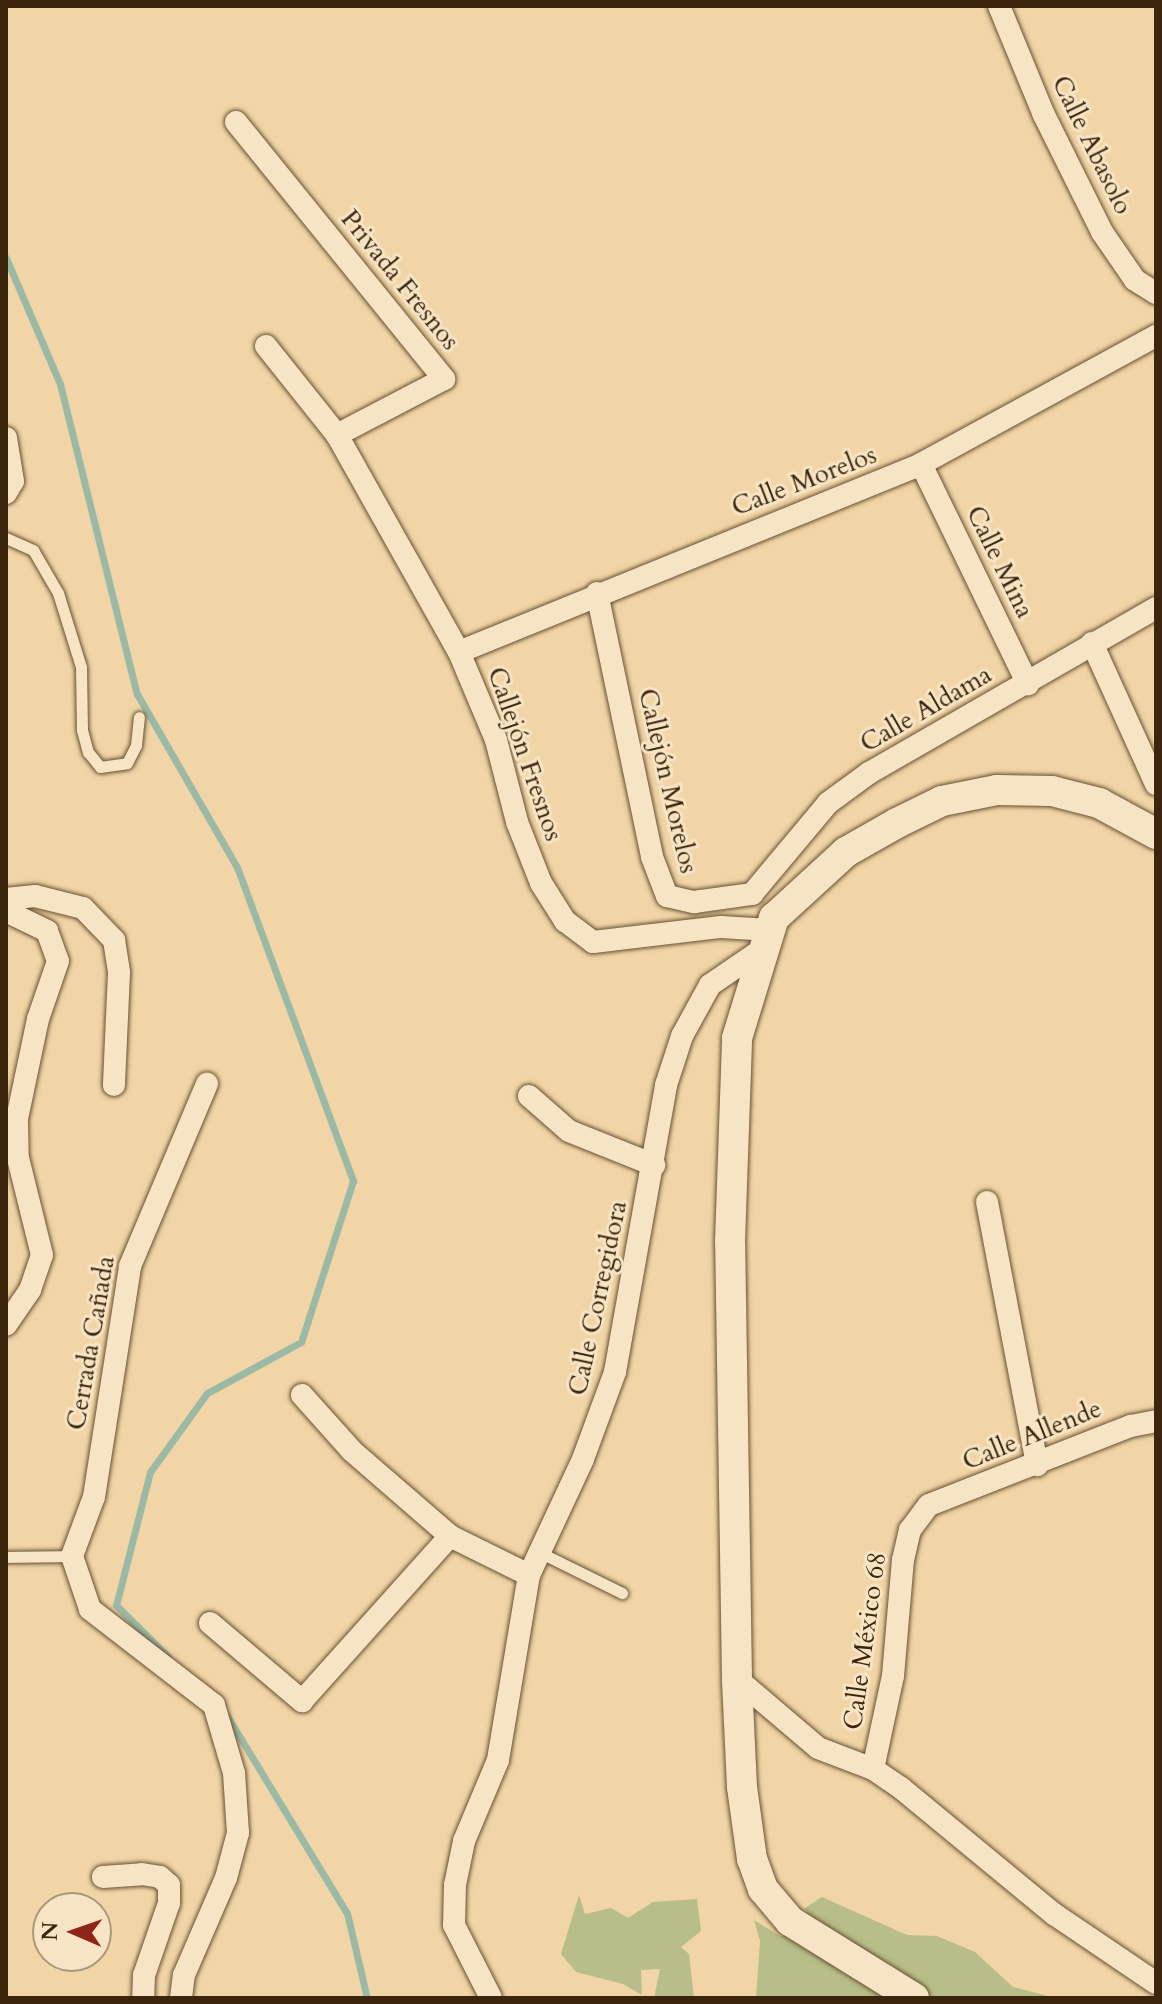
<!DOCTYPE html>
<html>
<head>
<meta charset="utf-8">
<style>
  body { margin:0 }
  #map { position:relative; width:1162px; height:2004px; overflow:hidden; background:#f1d5a6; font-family:Cardo,serif }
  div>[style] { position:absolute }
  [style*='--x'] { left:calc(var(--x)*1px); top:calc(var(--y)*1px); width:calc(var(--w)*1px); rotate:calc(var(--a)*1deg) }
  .green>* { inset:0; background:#b7be89 }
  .stream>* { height:7px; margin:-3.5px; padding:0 3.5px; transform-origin:3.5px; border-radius:3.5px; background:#9bb9a5 }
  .roads { filter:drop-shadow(0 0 2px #685132) drop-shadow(0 0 2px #685132) }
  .lane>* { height:11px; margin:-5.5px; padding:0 5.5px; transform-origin:5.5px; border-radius:5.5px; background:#f6e4c5 }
  .street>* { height:22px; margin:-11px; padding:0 11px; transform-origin:11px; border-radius:11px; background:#f6e4c5 }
  .secondary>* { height:30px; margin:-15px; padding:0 15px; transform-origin:15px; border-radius:15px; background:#f6e4c5 }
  span { translate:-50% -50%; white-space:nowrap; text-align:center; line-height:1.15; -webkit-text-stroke:6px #f6e4c5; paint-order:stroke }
  .street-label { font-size:26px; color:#3b250c }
  .frame { position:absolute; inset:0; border:8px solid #3b250c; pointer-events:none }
  .north { position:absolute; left:32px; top:1892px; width:80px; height:80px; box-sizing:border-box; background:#f6e4c5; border:2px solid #ab987b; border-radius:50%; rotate:272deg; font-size:22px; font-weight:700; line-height:32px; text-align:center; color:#3b250c }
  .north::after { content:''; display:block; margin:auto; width:28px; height:36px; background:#8f2418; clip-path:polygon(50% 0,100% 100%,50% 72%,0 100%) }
</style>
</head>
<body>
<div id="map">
  <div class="green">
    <i style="clip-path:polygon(579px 1895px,585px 1914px,611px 1908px,628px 1918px,653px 1902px,697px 1899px,701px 1931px,681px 1947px,689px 1954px,694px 1998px,654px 1998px,660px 1969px,641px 1970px,642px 1995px,623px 1984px,576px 1972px,561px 1954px)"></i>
    <i style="clip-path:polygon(822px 1897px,907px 1935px,937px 1936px,975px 1952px,1013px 1987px,1056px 1998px,756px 1998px,760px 1941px,754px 1920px,780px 1936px,814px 1937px,805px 1908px)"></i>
  </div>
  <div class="stream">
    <i style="--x:6;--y:258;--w:137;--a:66.8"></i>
    <i style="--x:60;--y:384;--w:319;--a:76.1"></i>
    <i style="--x:137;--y:694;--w:200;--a:60"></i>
    <i style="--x:237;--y:867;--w:335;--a:69.7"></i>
    <i style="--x:353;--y:1181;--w:169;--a:107.9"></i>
    <i style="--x:301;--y:1342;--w:107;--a:151.5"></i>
    <i style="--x:207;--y:1393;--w:97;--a:125.8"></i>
    <i style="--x:150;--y:1472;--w:137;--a:104.3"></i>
    <i style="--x:116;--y:1605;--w:74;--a:45"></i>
    <i style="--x:227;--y:1716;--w:231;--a:58.7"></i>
    <i style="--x:347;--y:1913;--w:87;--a:76.8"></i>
  </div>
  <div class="roads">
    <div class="lane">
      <i style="--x:6;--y:538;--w:30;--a:24"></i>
      <i style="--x:33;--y:550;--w:50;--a:59.8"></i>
      <i style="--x:58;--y:593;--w:77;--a:72.7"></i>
      <i style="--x:81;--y:667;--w:63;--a:89.1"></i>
      <i style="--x:82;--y:730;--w:23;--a:75"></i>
      <i style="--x:88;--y:752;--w:19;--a:51"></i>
      <i style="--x:100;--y:767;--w:27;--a:-8"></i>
      <i style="--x:127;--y:763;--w:20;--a:-63"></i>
      <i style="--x:136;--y:745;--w:28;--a:-84"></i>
      <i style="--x:537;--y:1551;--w:95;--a:26.3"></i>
      <i style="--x:6;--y:1557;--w:66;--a:-0.9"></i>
    </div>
    <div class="street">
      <i style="--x:999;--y:6;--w:116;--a:67.6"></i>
      <i style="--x:1043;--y:113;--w:133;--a:63.6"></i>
      <i style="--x:1102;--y:232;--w:58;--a:55.5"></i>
      <i style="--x:1135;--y:280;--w:25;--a:32"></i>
      <i style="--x:236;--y:122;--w:331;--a:51"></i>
      <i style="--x:444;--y:379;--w:121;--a:152.4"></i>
      <i style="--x:266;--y:346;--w:114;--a:51.4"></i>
      <i style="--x:337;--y:435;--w:249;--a:60.7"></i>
      <i style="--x:459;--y:652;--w:95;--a:67.2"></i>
      <i style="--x:496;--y:740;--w:85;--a:75.6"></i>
      <i style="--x:517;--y:822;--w:66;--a:68.5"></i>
      <i style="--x:541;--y:883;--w:45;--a:57.7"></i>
      <i style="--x:565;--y:921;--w:35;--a:37"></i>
      <i style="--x:593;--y:942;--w:129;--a:-6.7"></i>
      <i style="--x:721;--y:927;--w:49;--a:3.5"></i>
      <i style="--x:6;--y:438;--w:44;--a:80.8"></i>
      <i style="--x:13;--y:481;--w:14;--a:120"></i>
      <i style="--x:921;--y:464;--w:245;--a:64.1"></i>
      <i style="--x:597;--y:593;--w:270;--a:78.2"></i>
      <i style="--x:652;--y:857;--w:42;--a:69"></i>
      <i style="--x:667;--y:896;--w:28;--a:13"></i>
      <i style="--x:694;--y:902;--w:59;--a:-7.9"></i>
      <i style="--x:1092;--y:643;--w:155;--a:65.6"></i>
      <i style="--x:459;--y:652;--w:499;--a:-22.1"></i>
      <i style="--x:921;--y:464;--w:268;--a:-28.6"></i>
      <i style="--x:752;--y:894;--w:119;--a:-50.1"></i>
      <i style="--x:828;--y:803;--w:51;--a:-36.2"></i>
      <i style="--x:869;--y:773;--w:331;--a:-29.9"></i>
      <i style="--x:6;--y:899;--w:29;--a:-6"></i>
      <i style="--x:35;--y:896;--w:49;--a:14"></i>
      <i style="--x:83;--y:908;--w:45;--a:45.9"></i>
      <i style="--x:114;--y:940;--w:33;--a:81"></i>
      <i style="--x:119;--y:973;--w:112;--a:92.6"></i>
      <i style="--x:6;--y:911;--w:46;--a:26"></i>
      <i style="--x:47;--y:931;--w:32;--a:70"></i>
      <i style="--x:58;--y:961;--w:61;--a:109"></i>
      <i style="--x:38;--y:1019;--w:102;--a:101.9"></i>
      <i style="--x:17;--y:1119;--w:39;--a:89"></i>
      <i style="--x:18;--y:1158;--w:100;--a:76.1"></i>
      <i style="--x:42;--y:1255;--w:37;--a:109"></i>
      <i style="--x:30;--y:1290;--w:42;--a:124.4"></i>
      <i style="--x:529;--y:1096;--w:53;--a:41.2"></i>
      <i style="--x:569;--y:1131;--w:92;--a:21.8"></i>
      <i style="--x:987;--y:1202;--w:268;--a:79.2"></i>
      <i style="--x:302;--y:1395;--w:75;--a:48.2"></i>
      <i style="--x:352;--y:1451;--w:130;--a:40.9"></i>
      <i style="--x:450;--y:1536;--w:88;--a:26.3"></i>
      <i style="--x:210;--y:1623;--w:121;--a:40.3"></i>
      <i style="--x:302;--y:1701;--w:222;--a:-48.1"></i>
      <i style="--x:737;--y:1679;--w:106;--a:40.4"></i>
      <i style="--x:818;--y:1748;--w:59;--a:20.9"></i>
      <i style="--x:873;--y:1769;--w:34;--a:34"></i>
      <i style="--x:901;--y:1788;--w:198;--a:39.5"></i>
      <i style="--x:1054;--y:1914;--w:123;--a:34.1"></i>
      <i style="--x:873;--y:1769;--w:95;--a:-77.9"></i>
      <i style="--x:893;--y:1676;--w:116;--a:-85.1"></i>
      <i style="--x:903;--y:1560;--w:31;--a:-77"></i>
      <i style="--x:910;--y:1530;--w:31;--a:-53"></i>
      <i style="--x:929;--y:1505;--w:217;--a:-21.4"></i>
      <i style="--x:1131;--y:1426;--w:25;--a:-11"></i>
      <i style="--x:103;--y:1877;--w:39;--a:-4"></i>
      <i style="--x:142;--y:1874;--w:18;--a:9"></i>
      <i style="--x:160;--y:1877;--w:12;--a:42"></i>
      <i style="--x:169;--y:1885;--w:18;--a:90"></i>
      <i style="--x:169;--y:1903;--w:76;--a:109.1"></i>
      <i style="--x:144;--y:1975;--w:23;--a:92"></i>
      <i style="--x:181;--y:1998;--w:23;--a:-83"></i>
      <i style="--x:184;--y:1975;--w:106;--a:-66.6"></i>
      <i style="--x:226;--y:1878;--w:47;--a:-75.1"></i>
      <i style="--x:238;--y:1833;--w:60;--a:-93.8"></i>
      <i style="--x:234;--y:1773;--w:71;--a:-106.4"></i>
      <i style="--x:214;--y:1705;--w:157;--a:-142.3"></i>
      <i style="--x:90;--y:1609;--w:56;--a:-108.8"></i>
      <i style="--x:72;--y:1556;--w:63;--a:-69.6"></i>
      <i style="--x:94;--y:1497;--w:234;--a:-81.1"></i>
      <i style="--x:130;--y:1266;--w:198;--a:-67.1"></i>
      <i style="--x:491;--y:1998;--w:82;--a:-116.9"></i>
      <i style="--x:454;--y:1925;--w:40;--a:-88.6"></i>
      <i style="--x:455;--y:1885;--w:45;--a:-78.4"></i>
      <i style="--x:464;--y:1841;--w:88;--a:-67.2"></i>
      <i style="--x:498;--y:1760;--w:188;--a:-80.5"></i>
      <i style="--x:529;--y:1575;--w:128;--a:-65"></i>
      <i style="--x:583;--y:1459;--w:93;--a:-69.8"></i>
      <i style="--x:615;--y:1372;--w:291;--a:-79.9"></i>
      <i style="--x:666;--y:1085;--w:52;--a:-71.9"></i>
      <i style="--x:682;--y:1036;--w:58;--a:-61.2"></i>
      <i style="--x:710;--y:985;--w:65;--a:-34.4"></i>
    </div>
    <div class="secondary">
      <i style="--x:914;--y:1998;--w:146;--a:-148.2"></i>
      <i style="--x:790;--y:1921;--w:42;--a:-130.2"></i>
      <i style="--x:763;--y:1889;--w:32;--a:-110"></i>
      <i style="--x:752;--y:1859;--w:73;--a:-97.9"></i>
      <i style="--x:742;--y:1787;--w:108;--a:-92.7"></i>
      <i style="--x:737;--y:1679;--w:437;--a:-90.9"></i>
      <i style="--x:730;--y:1242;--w:204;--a:-88"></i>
      <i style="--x:737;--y:1038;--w:126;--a:-72.9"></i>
      <i style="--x:774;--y:918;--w:98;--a:-42.5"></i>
      <i style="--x:846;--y:852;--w:59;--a:-29.6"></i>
      <i style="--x:897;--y:823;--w:50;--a:-26.1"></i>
      <i style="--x:942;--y:801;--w:56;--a:-11.3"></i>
      <i style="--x:997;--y:790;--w:55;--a:1"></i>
      <i style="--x:1052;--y:791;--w:49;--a:14.3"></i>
      <i style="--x:1099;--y:803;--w:65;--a:28.5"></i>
    </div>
  </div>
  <div class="street-label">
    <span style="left:1092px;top:145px;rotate:64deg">Calle Abasolo</span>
    <span style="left:400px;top:280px;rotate:51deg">Privada Fresnos</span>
    <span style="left:804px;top:481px;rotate:-21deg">Calle Morelos</span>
    <span style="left:1000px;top:562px;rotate:64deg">Calle Mina</span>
    <span style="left:926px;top:709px;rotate:-30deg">Calle Aldama</span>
    <span style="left:525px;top:754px;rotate:71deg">Callejón Fresnos</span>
    <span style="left:668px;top:781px;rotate:77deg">Callejón Morelos</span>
    <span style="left:598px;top:1298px;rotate:-78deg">Calle Corregidora</span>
    <span style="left:91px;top:1343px;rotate:-80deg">Cerrada Cañada</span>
    <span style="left:1032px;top:1435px;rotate:-22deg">Calle Allende</span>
    <span style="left:865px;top:1641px;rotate:-82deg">Calle México 68</span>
  </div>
  <div class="frame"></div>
  <div class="north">N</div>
</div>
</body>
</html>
